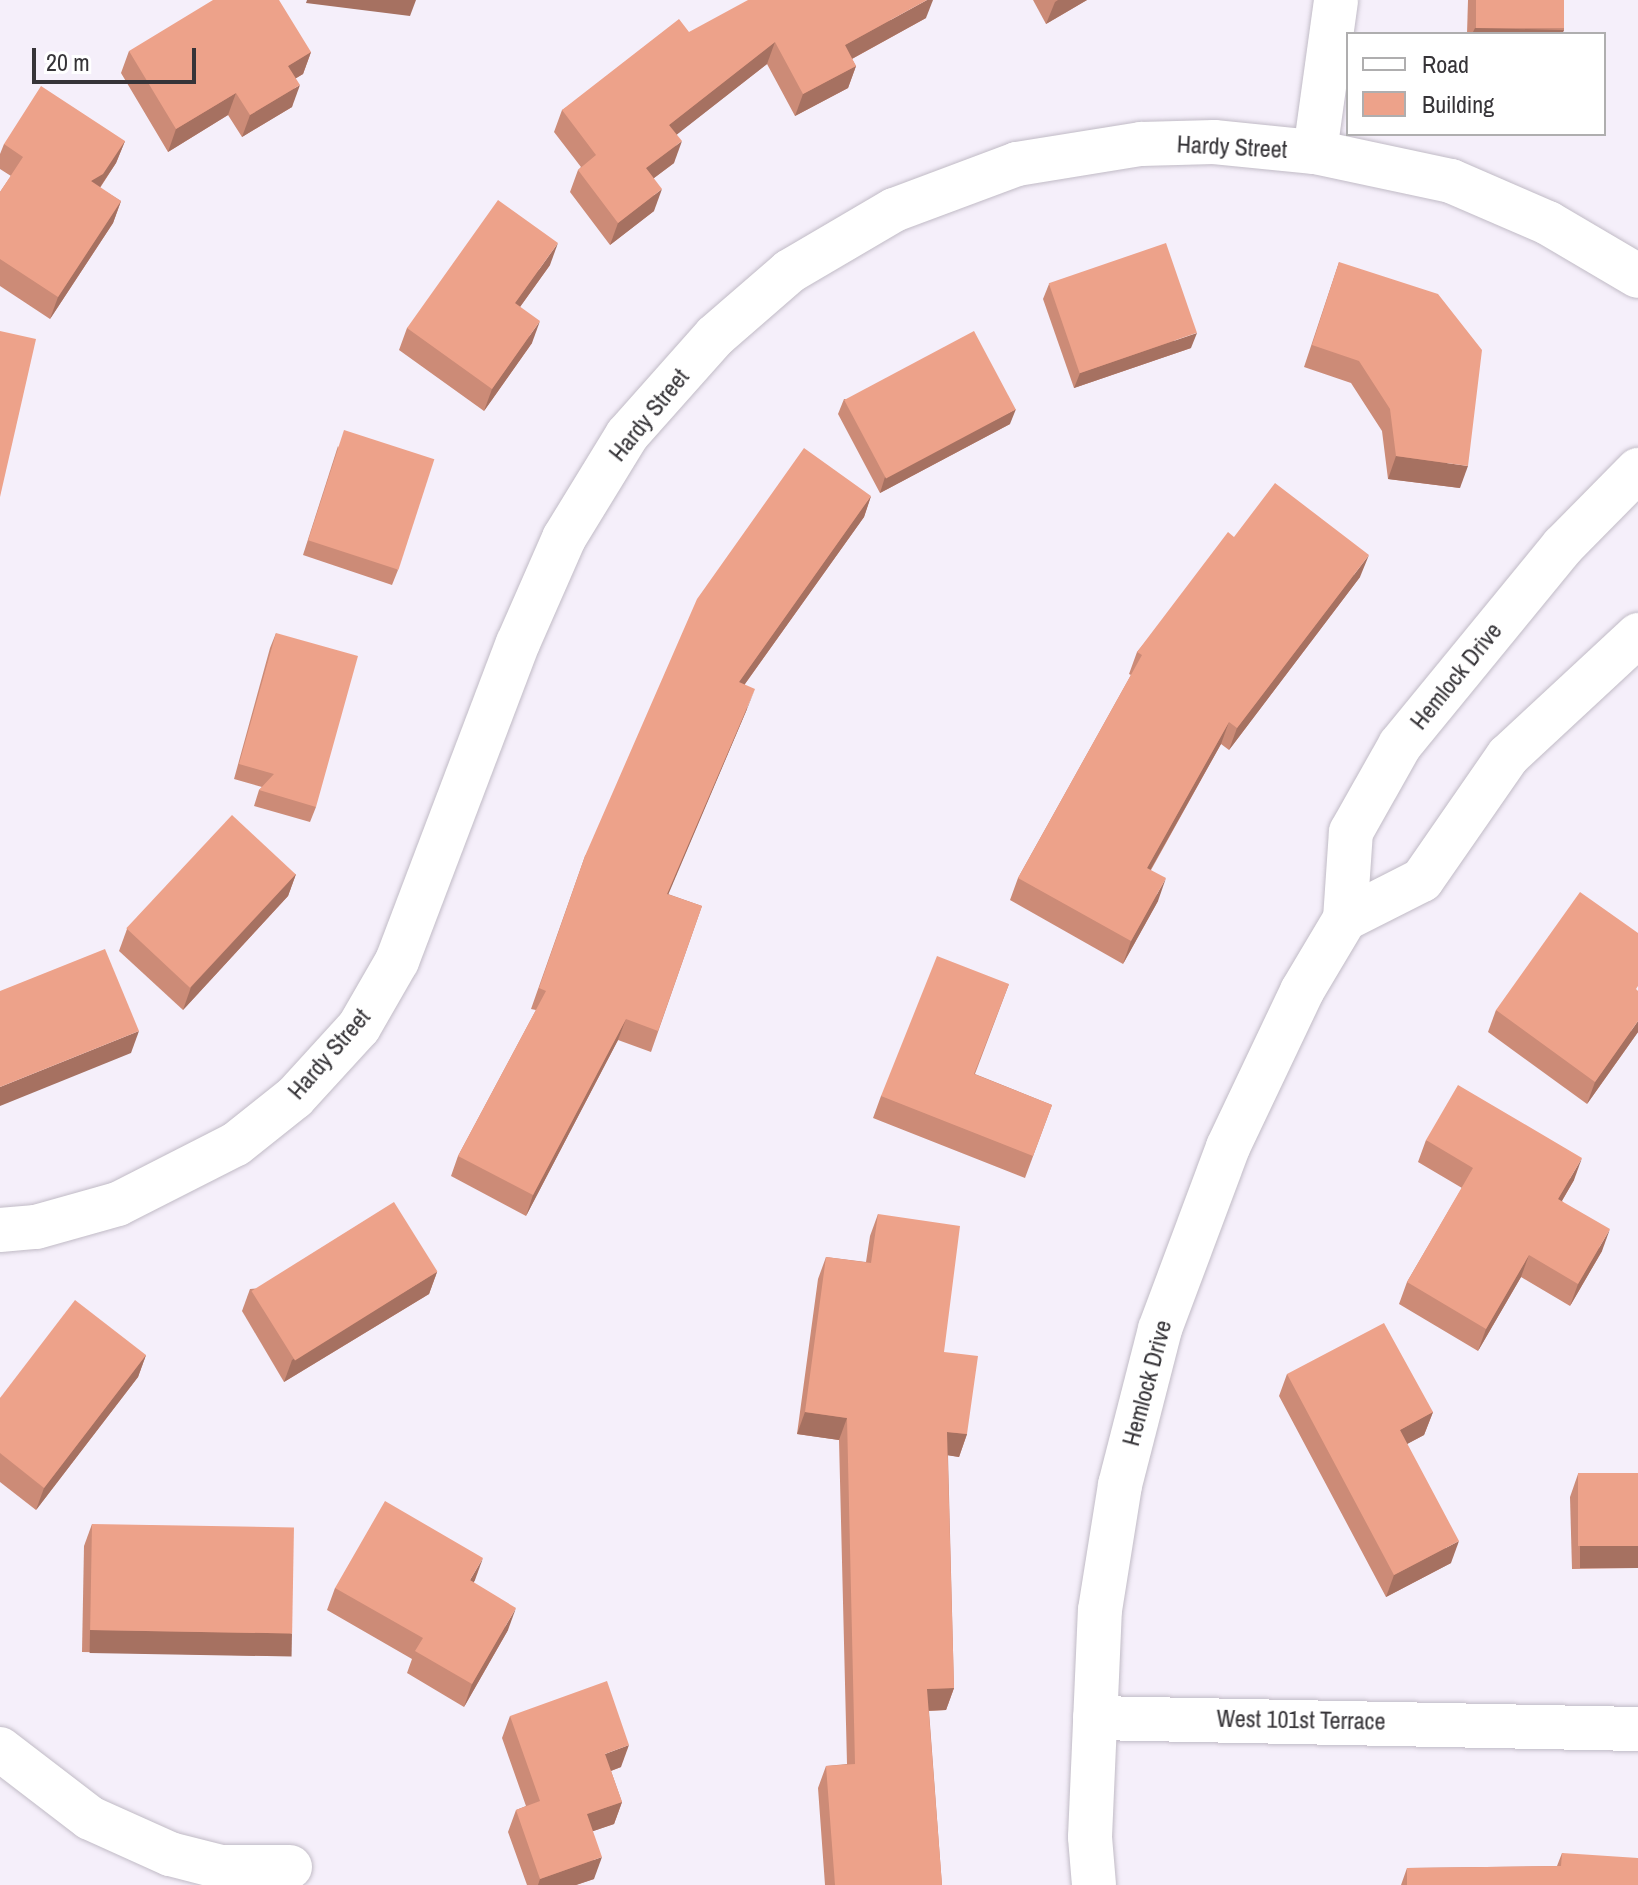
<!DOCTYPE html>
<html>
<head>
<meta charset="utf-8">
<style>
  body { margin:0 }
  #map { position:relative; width:1638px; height:1885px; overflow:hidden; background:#f5effa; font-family:"Archivo Narrow",sans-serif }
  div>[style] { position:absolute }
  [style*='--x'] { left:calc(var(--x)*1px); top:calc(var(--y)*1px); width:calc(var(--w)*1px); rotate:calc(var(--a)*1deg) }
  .roads { filter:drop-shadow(0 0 2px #c1bbc6) drop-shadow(0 0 2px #c1bbc6) }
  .street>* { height:44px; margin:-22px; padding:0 22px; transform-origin:22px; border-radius:22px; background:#fff }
  .wall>* { inset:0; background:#cc8b77 }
  .shaded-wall>* { inset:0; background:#a67161; transform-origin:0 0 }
  .building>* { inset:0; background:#eda28a; transform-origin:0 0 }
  span { translate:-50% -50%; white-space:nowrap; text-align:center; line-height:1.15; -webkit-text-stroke:6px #fff; paint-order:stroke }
  .street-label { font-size:24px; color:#363438 }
  .legend { position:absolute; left:1346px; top:32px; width:260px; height:104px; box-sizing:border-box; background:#fff; border:2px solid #afaeaf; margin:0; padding:10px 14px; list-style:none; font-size:24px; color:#363438 }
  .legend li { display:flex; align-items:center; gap:16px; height:40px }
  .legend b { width:40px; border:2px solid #afaeaf }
  .scale { position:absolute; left:32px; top:48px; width:164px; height:36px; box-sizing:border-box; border:4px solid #363438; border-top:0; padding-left:10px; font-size:24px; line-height:28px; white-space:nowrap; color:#363438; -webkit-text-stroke:6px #fff; paint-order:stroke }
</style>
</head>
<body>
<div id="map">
  <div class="roads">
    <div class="street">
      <i style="--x:1315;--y:152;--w:153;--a:-82.1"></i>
      <i style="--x:1345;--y:919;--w:86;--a:-26.9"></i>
      <i style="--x:1422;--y:880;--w:151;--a:-55.3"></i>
      <i style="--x:1508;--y:756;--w:178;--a:-42.9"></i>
      <i style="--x:0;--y:1230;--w:36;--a:-5"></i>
      <i style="--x:36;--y:1227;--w:85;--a:-15.7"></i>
      <i style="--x:118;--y:1204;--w:132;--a:-27"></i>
      <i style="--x:236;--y:1144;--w:75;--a:-38.5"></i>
      <i style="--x:295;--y:1097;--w:95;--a:-47.6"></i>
      <i style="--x:359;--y:1027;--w:76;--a:-60.1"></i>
      <i style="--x:397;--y:961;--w:340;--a:-69.2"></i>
      <i style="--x:518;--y:643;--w:115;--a:-66.3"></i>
      <i style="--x:564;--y:538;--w:121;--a:-58.5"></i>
      <i style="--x:627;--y:435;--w:132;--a:-48.4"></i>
      <i style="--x:715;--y:336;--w:99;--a:-40.9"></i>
      <i style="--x:790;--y:271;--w:121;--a:-30.4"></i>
      <i style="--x:894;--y:210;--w:131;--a:-20.5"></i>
      <i style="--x:1017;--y:164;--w:126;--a:-9.2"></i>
      <i style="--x:1141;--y:144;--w:73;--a:-1.6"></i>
      <i style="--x:1214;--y:142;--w:101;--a:5.7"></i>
      <i style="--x:1315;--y:152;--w:139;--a:12"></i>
      <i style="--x:1451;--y:181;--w:106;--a:23.4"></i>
      <i style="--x:1548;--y:223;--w:104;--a:30.5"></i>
      <i style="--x:1095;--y:1718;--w:543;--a:1.16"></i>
      <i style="--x:0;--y:1749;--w:113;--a:37.5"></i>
      <i style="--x:90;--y:1818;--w:88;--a:24.2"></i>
      <i style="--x:170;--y:1854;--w:53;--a:14.3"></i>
      <i style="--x:221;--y:1867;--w:69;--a:0"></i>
      <i style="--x:1094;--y:1885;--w:48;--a:-94.8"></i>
      <i style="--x:1090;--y:1837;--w:227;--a:-87.5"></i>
      <i style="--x:1100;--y:1610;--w:127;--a:-80.9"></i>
      <i style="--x:1120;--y:1485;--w:161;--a:-75.6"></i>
      <i style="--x:1160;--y:1329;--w:194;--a:-69.5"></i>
      <i style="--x:1228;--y:1147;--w:173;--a:-64.6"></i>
      <i style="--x:1302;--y:991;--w:84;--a:-59.2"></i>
      <i style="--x:1345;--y:919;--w:87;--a:-86.1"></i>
      <i style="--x:1351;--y:832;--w:100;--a:-60.6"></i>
      <i style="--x:1400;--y:745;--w:257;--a:-50.7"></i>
      <i style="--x:1563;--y:546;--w:107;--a:-45.4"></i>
    </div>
  </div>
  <div class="wall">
    <i style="clip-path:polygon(1033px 0,1087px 0,1046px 24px)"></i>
    <i style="clip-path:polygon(1468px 0,1564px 0,1564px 30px,1562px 34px,1467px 34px)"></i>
    <i style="clip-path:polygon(926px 18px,852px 59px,856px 66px,848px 88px,795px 116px,767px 64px,677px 134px,674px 163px,654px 178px,654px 211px,610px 245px,570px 192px,578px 170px,581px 167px,554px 132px,562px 110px,689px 32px)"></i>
    <i style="clip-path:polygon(129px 51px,311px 52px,303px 74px,296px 78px,292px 107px,242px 137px,228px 115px,168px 152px,121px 73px)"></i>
    <i style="clip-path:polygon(125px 141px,116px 163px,100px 188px,121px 201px,113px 223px,50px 319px,0 286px,0 192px,11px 176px,0 169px,0 154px,4px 144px)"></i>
    <i style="clip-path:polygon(1339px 262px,1460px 488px,1388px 479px,1382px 431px,1351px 383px,1304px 367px)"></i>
    <i style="clip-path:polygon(550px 265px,520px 307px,532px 343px,484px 411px,399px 350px,407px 328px)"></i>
    <i style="clip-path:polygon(1049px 284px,1191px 348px,1074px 388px,1043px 299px)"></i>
    <i style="clip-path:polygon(844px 399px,1010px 424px,880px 493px,838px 414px)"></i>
    <i style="clip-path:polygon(338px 446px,398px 570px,392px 585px,303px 555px)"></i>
    <i style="clip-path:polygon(871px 496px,864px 517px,745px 684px,747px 709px,668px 894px,702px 906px,651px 1052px,618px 1040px,526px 1216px,451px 1176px,458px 1156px,536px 1010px,531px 1009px,585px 856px)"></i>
    <i style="clip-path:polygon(1234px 537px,1360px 577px,1229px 750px,1221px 744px,1151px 870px,1158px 901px,1123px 964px,1010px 900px,1018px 878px,1131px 675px,1129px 674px,1137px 652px)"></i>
    <i style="clip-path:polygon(276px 633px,316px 807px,310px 822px,254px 806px,259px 790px,262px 787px,234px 779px,270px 648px)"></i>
    <i style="clip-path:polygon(296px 874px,288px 896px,183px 1010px,119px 951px,127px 929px)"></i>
    <i style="clip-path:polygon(1009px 984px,975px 1074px,1052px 1105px,1025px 1178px,873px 1118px,881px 1096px)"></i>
    <i style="clip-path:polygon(1496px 1010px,1638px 1032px,1587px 1104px,1488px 1032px)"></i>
    <i style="clip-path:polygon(1426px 1140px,1574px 1180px,1562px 1201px,1602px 1251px,1570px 1306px,1521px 1277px,1478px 1351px,1399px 1304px,1407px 1282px,1462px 1188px,1418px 1162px)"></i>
    <i style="clip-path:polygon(878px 1214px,944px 1352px,967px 1434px,959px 1457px,948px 1455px,954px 1688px,946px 1710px,929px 1711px,942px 1885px,825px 1885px,818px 1788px,826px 1766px,847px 1764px,839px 1440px,797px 1434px,818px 1279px,826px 1257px,866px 1262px,870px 1236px)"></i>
    <i style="clip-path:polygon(437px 1272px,429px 1294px,284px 1382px,242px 1311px,250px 1289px)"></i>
    <i style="clip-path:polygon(146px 1355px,138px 1377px,36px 1510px,0 1482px,0 1398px)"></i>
    <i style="clip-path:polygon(1287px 1374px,1433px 1412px,1424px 1435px,1407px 1444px,1451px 1563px,1386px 1597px,1279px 1396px)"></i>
    <i style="clip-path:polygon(1638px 1473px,1638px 1568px,1572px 1569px,1570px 1497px,1578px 1474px)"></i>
    <i style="clip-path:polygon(92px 1524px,292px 1634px,284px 1656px,82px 1652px,84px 1546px)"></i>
    <i style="clip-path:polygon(475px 1580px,473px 1583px,508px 1630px,464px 1707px,407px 1673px,412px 1659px,327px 1610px,335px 1588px)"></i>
    <i style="clip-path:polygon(510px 1716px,621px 1767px,611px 1771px,622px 1802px,614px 1824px,593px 1831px,594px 1879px,576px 1885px,527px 1885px,508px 1832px,516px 1810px,526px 1806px,502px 1738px)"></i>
    <i style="clip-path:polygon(1562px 1853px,1638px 1885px,1401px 1885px,1407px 1868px,1557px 1866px)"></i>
  </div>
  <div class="shaded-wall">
    <i style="clip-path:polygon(307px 0,416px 0,410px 16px,306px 3px)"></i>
    <i style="clip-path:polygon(927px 0,933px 0,926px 18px,837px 67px,845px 45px)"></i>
    <i style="clip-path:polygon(1058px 0,1087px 0,1046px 24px,1055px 2px)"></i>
    <i style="clip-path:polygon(1475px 28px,1564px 30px,1562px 34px,1472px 34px)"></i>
    <i style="clip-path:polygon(775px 42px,767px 64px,661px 147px,669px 125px)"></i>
    <i style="clip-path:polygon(311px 52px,303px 74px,280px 88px,288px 66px)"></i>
    <i style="clip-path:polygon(856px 66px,848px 88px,795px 116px,803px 94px)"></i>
    <i style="clip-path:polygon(300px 85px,292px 107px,242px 137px,250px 115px)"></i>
    <i style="clip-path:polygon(236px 93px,228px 115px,168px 152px,176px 129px)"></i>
    <i style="clip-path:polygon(125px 141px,116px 163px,94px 196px,91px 181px)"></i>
    <i style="clip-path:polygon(682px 141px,674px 163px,638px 190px,646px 168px)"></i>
    <i style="clip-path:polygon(662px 189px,654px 211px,610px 245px,618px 223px)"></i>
    <i style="clip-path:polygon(121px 201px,113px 223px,50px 319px,58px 297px)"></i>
    <i style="clip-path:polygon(558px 243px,550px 265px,507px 325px,515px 303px)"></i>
    <i style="clip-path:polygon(540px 321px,532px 343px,484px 411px,492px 389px)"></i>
    <i style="clip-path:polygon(1197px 333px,1191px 348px,1074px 388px,1080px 373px)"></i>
    <i style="clip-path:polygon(1016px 409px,1010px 424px,880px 493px,885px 477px)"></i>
    <i style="clip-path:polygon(1396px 456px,1468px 466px,1460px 488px,1388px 479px)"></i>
    <i style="clip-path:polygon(871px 496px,864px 517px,732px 702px,739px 682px)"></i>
    <i style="clip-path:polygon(1369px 555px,1360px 577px,1229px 750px,1237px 728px)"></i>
    <i style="clip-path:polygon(755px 689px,747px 709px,660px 914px,667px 894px)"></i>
    <i style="clip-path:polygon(1229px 722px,1221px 744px,1139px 890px,1147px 868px)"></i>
    <i style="clip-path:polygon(296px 874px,288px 896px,183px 1010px,191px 987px)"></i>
    <i style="clip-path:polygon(1166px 878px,1158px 901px,1123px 964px,1131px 941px)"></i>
    <i style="clip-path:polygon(626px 1019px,618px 1040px,526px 1216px,533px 1195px)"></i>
    <i style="clip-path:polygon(1638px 1021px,1638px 1032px,1587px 1104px,1595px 1082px)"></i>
    <i style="clip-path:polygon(139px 1031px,131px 1053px,0 1106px,0 1087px)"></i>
    <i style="clip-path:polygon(1582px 1158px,1574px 1180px,1550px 1221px,1558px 1199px)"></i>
    <i style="clip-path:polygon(1610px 1229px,1602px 1251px,1570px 1306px,1578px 1284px)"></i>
    <i style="clip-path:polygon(1529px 1255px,1521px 1277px,1478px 1351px,1486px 1329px)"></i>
    <i style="clip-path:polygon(437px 1272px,429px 1294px,284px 1382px,292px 1360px)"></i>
    <i style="clip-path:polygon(146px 1355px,138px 1377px,36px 1510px,44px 1488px)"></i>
    <i style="clip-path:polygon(805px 1412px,847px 1418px,839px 1440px,797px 1434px)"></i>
    <i style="clip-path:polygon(1433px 1412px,1424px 1435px,1392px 1452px,1400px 1430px)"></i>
    <i style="clip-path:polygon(947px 1432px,967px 1434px,959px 1457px,939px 1454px)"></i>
    <i style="clip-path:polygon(1459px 1541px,1451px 1563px,1386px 1597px,1394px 1575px)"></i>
    <i style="left:1638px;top:1546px;width:22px;height:58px;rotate:90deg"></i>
    <i style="clip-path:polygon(483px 1558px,475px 1580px,462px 1603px,470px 1580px)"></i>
    <i style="clip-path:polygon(516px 1608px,508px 1630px,464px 1707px,472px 1684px)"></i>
    <i style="left:90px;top:1630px;width:202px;height:23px;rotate:1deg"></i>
    <i style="clip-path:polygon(954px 1688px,946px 1710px,919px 1711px,927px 1689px)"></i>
    <i style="clip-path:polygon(629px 1745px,621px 1767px,597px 1776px,605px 1754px)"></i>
    <i style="clip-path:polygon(622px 1802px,614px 1824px,579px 1836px,587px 1814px)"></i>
    <i style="clip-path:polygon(602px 1857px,594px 1879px,576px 1885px,538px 1885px,540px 1879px)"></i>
  </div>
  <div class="building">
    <i style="clip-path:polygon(213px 0,279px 0,311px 52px,288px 66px,300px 85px,250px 115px,236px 93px,176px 129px,129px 51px)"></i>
    <i style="clip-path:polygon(748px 0,927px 0,845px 45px,856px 66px,803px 94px,775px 42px,669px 125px,682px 141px,646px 168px,662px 189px,618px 223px,578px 170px,596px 155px,562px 110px,679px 19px,689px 32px)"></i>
    <i style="left:1476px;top:0;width:88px;height:28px"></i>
    <i style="clip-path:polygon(41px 86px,125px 141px,103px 174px,91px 181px,121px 201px,58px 297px,0 259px,0 192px,23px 157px,4px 144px)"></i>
    <i style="clip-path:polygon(498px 200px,558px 243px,515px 303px,540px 321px,492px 389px,407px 328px)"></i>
    <i style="left:1166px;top:243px;width:95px;height:124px;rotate:71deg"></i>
    <i style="clip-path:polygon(1339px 262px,1438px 294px,1482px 350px,1468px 466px,1396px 456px,1390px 409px,1359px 361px,1312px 345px)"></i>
    <i style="clip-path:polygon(0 331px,36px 339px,0 497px)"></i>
    <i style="left:974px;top:331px;width:89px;height:147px;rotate:62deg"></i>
    <i style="left:344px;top:430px;width:95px;height:116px;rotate:18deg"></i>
    <i style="clip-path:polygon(804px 448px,871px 496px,739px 682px,755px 689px,667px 894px,702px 906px,658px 1031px,626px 1019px,533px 1195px,458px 1156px,546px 991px,539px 988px,585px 856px,697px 599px)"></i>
    <i style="clip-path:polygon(1275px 483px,1369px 555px,1237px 728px,1229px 722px,1147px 868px,1166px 878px,1131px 941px,1018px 878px,1142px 655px,1137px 652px,1228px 532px,1234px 537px)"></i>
    <i style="clip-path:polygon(276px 633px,358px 656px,316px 807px,259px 790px,274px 774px,239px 764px)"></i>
    <i style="left:232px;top:815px;width:87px;height:155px;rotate:43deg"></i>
    <i style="clip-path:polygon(1580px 892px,1638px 933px,1638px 986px,1636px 989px,1638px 991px,1638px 1021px,1595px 1082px,1496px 1010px)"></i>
    <i style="clip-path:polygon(105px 949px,139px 1031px,0 1087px,0 991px)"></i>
    <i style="clip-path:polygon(937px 956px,1009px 984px,974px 1074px,1052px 1105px,1033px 1156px,881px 1096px)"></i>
    <i style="clip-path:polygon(1458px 1085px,1582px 1158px,1558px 1199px,1610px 1229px,1578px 1284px,1529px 1255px,1486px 1329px,1407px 1282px,1473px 1168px,1426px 1140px)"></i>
    <i style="left:394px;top:1202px;width:82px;height:168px;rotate:58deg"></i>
    <i style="clip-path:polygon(878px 1214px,960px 1226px,944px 1352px,978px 1356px,967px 1434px,947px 1432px,954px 1688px,927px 1689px,942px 1885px,835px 1885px,826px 1766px,855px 1764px,847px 1418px,805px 1412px,826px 1257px,871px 1263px)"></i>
    <i style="clip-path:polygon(75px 1300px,146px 1355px,44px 1488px,0 1453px,0 1398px)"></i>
    <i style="clip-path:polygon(1384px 1323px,1433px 1412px,1400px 1430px,1459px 1541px,1394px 1575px,1287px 1374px)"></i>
    <i style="left:1638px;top:1473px;width:73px;height:60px;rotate:90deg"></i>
    <i style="clip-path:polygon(385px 1501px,483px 1558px,470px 1580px,516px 1608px,472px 1684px,415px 1651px,423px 1638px,335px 1588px)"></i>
    <i style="left:92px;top:1524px;width:202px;height:106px;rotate:1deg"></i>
    <i style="clip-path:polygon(607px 1681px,629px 1745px,605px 1754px,622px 1802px,587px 1814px,602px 1857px,540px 1879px,516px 1810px,540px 1801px,510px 1716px)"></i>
    <i style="clip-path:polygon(1562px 1853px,1638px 1858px,1638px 1885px,1407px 1885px,1407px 1868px,1561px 1866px)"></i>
  </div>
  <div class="street-label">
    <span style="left:1232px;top:147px;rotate:3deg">Hardy Street</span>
    <span style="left:649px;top:415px;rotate:-51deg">Hardy Street</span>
    <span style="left:1456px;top:676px;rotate:-51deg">Hemlock Drive</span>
    <span style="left:329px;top:1054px;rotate:-49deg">Hardy Street</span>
    <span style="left:1147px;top:1383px;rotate:-75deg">Hemlock Drive</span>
    <span style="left:1301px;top:1720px;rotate:1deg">West 101st Terrace</span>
  </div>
  <ul class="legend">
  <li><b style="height:10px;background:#fff"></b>Road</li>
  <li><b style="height:22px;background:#eda28a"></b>Building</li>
  </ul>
  <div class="scale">20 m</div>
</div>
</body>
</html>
